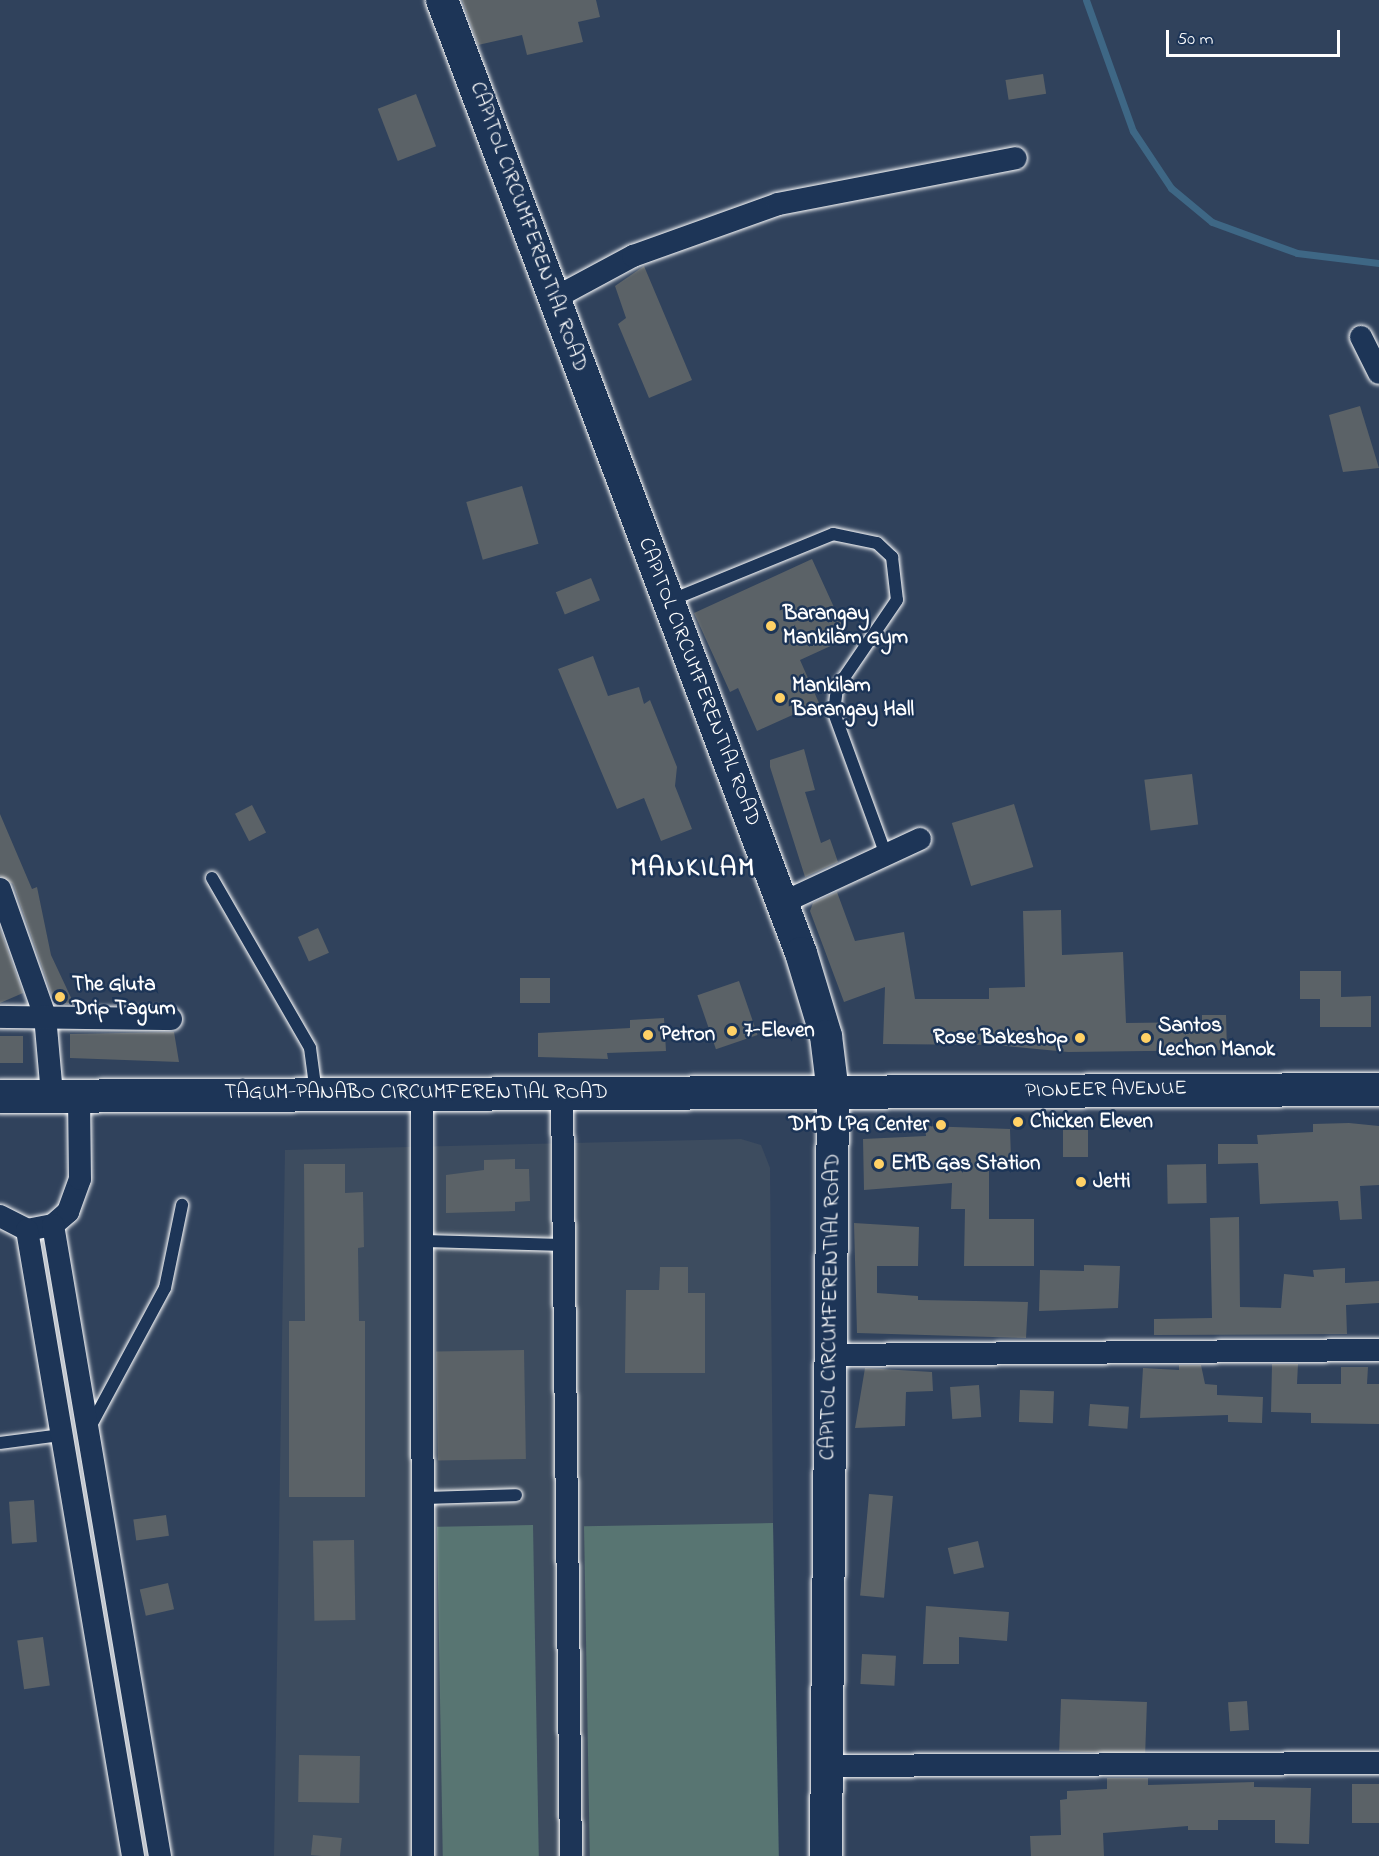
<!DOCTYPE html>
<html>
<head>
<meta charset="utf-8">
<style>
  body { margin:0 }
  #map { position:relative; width:1379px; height:1856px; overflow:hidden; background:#30425c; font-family:"Indie Flower",sans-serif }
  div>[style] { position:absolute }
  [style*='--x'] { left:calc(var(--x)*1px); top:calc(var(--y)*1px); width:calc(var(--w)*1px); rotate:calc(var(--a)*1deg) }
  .built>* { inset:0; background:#3d4c5f }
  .green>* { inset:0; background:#587572; transform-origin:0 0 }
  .stream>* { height:7px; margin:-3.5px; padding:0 3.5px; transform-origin:3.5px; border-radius:3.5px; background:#3e6785 }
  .building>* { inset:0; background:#5b6267; transform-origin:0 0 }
  .roads { filter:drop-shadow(0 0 2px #fff) drop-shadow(0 0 2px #fff) }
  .lane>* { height:12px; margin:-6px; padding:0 6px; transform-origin:6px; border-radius:6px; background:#1d3557 }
  .street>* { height:22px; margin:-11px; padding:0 11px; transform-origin:11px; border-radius:11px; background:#1d3557 }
  .secondary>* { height:32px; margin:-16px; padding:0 16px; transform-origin:16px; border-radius:16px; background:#1d3557 }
  .highway>* { height:33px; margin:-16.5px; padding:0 16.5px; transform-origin:16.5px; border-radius:16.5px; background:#1d3557 }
  .dots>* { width:16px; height:16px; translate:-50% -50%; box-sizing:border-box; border:3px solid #1d3557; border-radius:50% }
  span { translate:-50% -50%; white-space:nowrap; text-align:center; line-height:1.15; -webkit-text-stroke:5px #1d3557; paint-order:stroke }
  .street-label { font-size:21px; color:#fff }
  .poi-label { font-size:21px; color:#fff; font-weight:700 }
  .left { translate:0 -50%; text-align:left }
  .right { translate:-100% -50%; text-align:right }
  .district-label { font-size:27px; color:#fff; font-weight:700; letter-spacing:1.5px }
  .scale { position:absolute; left:1166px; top:30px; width:174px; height:27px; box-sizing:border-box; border:3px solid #fff; border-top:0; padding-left:8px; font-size:18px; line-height:21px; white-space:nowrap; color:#fff; -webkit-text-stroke:4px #1d3557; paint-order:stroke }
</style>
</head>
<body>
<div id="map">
  <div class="built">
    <i style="clip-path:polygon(741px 1139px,761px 1145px,770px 1168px,776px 1856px,274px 1856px,285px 1150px)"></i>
  </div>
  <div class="green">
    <i style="left:773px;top:1523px;width:333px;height:189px;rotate:89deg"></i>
    <i style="left:533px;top:1525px;width:331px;height:96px;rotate:89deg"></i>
  </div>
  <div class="stream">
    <i style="--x:1086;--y:0;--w:139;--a:70.3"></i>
    <i style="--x:1133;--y:131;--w:69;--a:56.3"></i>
    <i style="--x:1171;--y:188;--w:53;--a:39.7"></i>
    <i style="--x:1212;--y:222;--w:90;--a:20"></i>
    <i style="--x:1297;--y:253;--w:83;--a:7"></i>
  </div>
  <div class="building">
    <i style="clip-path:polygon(462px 0,596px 0,600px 17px,578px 22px,583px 42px,527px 55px,522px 35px,478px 45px)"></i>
    <i style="left:1043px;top:74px;width:20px;height:38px;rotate:81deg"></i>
    <i style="left:416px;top:94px;width:56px;height:41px;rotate:69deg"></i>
    <i style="clip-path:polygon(644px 266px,692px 380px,649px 398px,618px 324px,626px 318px,615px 286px)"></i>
    <i style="clip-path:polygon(1360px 406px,1379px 468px,1343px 472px,1329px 415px)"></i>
    <i style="left:522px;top:486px;width:60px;height:58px;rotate:74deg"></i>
    <i style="clip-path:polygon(812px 559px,848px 638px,800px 660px,819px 703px,757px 731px,738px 688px,730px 692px,694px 613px)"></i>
    <i style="left:591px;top:578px;width:24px;height:38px;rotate:68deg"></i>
    <i style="clip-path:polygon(593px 656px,608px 696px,639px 687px,644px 704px,650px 700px,677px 767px,675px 786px,692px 829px,661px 841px,644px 798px,617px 809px,558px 669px)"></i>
    <i style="clip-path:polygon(804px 749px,815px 790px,805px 792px,821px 843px,830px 839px,838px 862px,805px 877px,770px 767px,770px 760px)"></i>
    <i style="left:1192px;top:774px;width:51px;height:48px;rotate:83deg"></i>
    <i style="left:1014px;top:804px;width:66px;height:65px;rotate:73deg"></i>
    <i style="left:252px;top:805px;width:31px;height:19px;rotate:63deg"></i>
    <i style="clip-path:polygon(0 814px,32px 889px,37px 887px,51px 955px,74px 1004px,55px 1004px,13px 884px,0 876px)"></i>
    <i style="clip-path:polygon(837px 892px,855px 941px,904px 932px,915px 999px,989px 999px,989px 988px,1025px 987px,1023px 911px,1061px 910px,1062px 955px,1123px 952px,1126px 1023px,1202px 1022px,1202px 1015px,1226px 1015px,1227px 1050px,1068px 1052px,996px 1045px,883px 1044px,885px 987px,844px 1002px,810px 911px,813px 903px)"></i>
    <i style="left:318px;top:928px;width:27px;height:22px;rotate:66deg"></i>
    <i style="clip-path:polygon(0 929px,23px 993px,0 1003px)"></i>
    <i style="clip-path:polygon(1300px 971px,1341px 971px,1341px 997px,1371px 996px,1371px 1027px,1320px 1027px,1320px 999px,1300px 999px)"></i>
    <i style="left:520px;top:978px;width:30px;height:25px"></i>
    <i style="left:739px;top:981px;width:57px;height:44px;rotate:71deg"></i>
    <i style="clip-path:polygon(664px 1018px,666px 1051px,607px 1053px,608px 1059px,538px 1057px,538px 1033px,630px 1028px,630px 1020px)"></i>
    <i style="clip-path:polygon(174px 1032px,179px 1062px,70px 1058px,70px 1034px)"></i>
    <i style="left:0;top:1036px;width:23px;height:27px"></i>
    <i style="clip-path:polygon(1349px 1123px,1379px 1126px,1379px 1185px,1360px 1186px,1362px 1219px,1340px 1220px,1338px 1201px,1260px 1204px,1258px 1163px,1218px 1164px,1218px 1144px,1258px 1144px,1257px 1135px,1313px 1132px,1313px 1124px)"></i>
    <i style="clip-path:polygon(925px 1126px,1010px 1129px,1011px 1158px,989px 1159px,989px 1219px,1034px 1219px,1034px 1266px,964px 1266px,965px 1209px,951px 1209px,952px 1183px,864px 1190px,863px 1139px,926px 1136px)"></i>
    <i style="left:1063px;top:1130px;width:25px;height:27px"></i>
    <i style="clip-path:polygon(515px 1159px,515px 1169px,529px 1169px,530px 1201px,515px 1202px,515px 1211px,446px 1213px,446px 1175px,484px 1170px,484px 1160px)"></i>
    <i style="clip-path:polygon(304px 1164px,345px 1164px,345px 1193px,363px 1192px,364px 1247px,358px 1248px,359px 1321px,365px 1321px,365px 1497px,289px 1497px,289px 1321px,305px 1321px)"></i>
    <i style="left:1206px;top:1164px;width:39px;height:39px;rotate:89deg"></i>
    <i style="clip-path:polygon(1239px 1217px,1240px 1307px,1281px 1308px,1284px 1274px,1314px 1277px,1313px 1270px,1345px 1268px,1345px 1283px,1379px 1281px,1379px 1303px,1346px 1305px,1347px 1334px,1154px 1335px,1154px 1319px,1212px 1318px,1210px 1218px)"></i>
    <i style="clip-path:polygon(854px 1223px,919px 1227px,918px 1266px,877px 1266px,877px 1293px,918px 1296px,918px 1300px,1028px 1302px,1026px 1338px,857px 1333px)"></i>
    <i style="clip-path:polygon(1084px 1265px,1120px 1266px,1118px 1308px,1039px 1311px,1040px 1270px,1084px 1271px)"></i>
    <i style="clip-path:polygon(660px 1267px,688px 1267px,688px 1293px,705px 1293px,705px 1373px,625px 1373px,626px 1290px,659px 1290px)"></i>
    <i style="left:524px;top:1350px;width:109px;height:88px;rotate:89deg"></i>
    <i style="clip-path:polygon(1272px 1364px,1298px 1364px,1297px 1384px,1341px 1384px,1341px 1367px,1368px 1367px,1367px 1384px,1379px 1384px,1379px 1424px,1311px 1423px,1311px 1413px,1271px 1412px)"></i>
    <i style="clip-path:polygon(1179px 1365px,1201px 1365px,1205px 1384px,1217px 1385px,1217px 1395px,1263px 1397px,1262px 1423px,1228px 1422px,1228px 1415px,1140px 1418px,1143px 1368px,1179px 1370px)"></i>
    <i style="clip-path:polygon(865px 1368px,932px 1372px,933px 1391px,906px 1392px,905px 1426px,855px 1428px)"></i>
    <i style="left:979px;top:1385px;width:32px;height:29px;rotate:86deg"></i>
    <i style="left:1020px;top:1390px;width:34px;height:32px;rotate:2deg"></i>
    <i style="left:1090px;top:1404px;width:39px;height:22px;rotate:4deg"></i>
    <i style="left:869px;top:1494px;width:24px;height:102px;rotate:5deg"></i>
    <i style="left:34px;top:1500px;width:42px;height:25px;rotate:86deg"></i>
    <i style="left:166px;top:1515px;width:21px;height:33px;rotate:82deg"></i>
    <i style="left:354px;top:1540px;width:80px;height:41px;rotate:89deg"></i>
    <i style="left:978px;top:1541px;width:27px;height:31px;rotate:77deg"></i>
    <i style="left:168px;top:1583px;width:27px;height:29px;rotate:77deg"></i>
    <i style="clip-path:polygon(926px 1606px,1009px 1612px,1007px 1641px,959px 1637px,959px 1664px,923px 1664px)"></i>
    <i style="left:43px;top:1637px;width:49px;height:26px;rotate:82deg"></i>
    <i style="left:862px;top:1654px;width:34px;height:30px;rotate:3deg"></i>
    <i style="left:1061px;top:1699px;width:86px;height:52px;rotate:2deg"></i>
    <i style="left:1247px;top:1701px;width:29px;height:19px;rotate:86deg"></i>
    <i style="left:299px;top:1755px;width:61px;height:47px;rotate:1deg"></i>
    <i style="clip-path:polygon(1107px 1778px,1148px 1778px,1148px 1785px,1254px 1782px,1254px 1787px,1311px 1788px,1309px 1844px,1275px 1843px,1275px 1820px,1218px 1820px,1218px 1830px,1188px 1830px,1188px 1826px,1103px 1833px,1104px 1856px,1031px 1856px,1030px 1836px,1061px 1835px,1060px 1800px,1067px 1799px,1067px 1791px,1107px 1789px)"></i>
    <i style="left:1352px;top:1784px;width:27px;height:39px"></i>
    <i style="left:313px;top:1835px;width:29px;height:20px;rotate:6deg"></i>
  </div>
  <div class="roads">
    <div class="lane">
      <i style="--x:669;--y:601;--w:177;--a:-22.2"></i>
      <i style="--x:833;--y:534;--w:45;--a:11.6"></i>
      <i style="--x:877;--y:543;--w:21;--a:43"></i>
      <i style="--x:892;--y:557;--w:43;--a:83.4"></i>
      <i style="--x:897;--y:600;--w:107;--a:124.3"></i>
      <i style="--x:837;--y:688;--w:25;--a:97"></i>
      <i style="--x:834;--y:713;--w:151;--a:69.9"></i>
      <i style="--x:212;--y:878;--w:196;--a:60"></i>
      <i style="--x:310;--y:1048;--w:45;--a:82.4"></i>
      <i style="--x:423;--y:1241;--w:142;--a:1.6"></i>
      <i style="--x:89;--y:1429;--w:160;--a:-61.7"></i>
      <i style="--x:165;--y:1288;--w:85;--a:-78.4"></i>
      <i style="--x:0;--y:1443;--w:62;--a:-7.5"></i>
      <i style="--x:423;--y:1498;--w:93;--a:-1.8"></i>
    </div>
    <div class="street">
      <i style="--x:553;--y:299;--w:91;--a:-28.3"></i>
      <i style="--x:633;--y:256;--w:154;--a:-19.7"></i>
      <i style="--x:778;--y:204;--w:242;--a:-10.9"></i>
      <i style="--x:1361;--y:337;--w:40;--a:63.4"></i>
      <i style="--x:0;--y:889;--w:135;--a:70.5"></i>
      <i style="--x:45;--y:1016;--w:79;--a:84.9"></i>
      <i style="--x:782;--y:903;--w:152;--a:-24.9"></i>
      <i style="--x:0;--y:1017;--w:171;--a:0.7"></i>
      <i style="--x:562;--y:1092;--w:764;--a:89.33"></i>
      <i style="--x:422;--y:1094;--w:762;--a:89.92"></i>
      <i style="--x:0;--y:1216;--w:30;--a:27"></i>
      <i style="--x:27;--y:1230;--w:26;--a:-11"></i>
      <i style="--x:53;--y:1225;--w:20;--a:-41"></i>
      <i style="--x:68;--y:1212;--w:35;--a:-70"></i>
      <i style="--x:80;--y:1179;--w:84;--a:-90.7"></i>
      <i style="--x:53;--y:1225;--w:640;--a:80.38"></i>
      <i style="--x:27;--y:1230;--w:635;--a:80.39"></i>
      <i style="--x:832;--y:1355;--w:547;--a:-0.52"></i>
      <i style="--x:824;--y:1766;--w:555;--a:-0.31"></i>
    </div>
    <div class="secondary">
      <i style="--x:442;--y:0;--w:1018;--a:69.36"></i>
      <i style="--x:801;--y:953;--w:87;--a:73.2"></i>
      <i style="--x:826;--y:1036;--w:57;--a:83"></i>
      <i style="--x:833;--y:1093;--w:763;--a:90.53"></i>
    </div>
    <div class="highway">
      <i style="--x:0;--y:1096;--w:1379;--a:-0.29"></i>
    </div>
  </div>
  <div class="dots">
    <i style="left:771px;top:626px;background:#ffd166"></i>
    <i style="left:780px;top:698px;background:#ffd166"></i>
    <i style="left:60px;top:997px;background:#ffd166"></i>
    <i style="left:732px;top:1031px;background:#ffd166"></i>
    <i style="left:648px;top:1035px;background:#ffd166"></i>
    <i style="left:1080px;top:1038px;background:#ffd166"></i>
    <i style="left:1146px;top:1038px;background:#ffd166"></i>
    <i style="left:1018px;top:1122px;background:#ffd166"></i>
    <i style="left:941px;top:1125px;background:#ffd166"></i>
    <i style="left:879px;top:1164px;background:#ffd166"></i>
    <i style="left:1081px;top:1182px;background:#ffd166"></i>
  </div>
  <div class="street-label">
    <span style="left:528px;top:227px;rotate:70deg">CAPITOL CIRCUMFERENTIAL ROAD</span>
    <span style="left:699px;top:682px;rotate:69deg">CAPITOL CIRCUMFERENTIAL ROAD</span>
    <span style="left:1106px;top:1090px;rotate:-1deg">PIONEER AVENUE</span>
    <span style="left:416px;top:1093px">TAGUM-PANABO CIRCUMFERENTIAL ROAD</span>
    <span style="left:831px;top:1307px;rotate:-89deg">CAPITOL CIRCUMFERENTIAL ROAD</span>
  </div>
  <div class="poi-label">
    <span class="left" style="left:783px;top:626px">Barangay<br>Mankilam Gym</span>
    <span class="left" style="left:792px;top:698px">Mankilam<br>Barangay Hall</span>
    <span class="left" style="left:72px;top:997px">The Gluta<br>Drip Tagum</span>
    <span class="left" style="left:1158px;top:1038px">Santos<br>Lechon Manok</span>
    <span class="left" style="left:744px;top:1031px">7-Eleven</span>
    <span class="left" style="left:660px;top:1035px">Petron</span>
    <span class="right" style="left:1068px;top:1038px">Rose Bakeshop</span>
    <span class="left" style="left:1030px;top:1122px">Chicken Eleven</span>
    <span class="right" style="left:929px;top:1125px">DMD LPG Center</span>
    <span class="left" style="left:891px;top:1164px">EMB Gas Station</span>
    <span class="left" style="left:1093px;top:1182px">Jetti</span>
  </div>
  <div class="district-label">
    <span style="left:693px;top:869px">MANKILAM</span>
  </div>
  <div class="scale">50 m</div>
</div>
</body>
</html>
